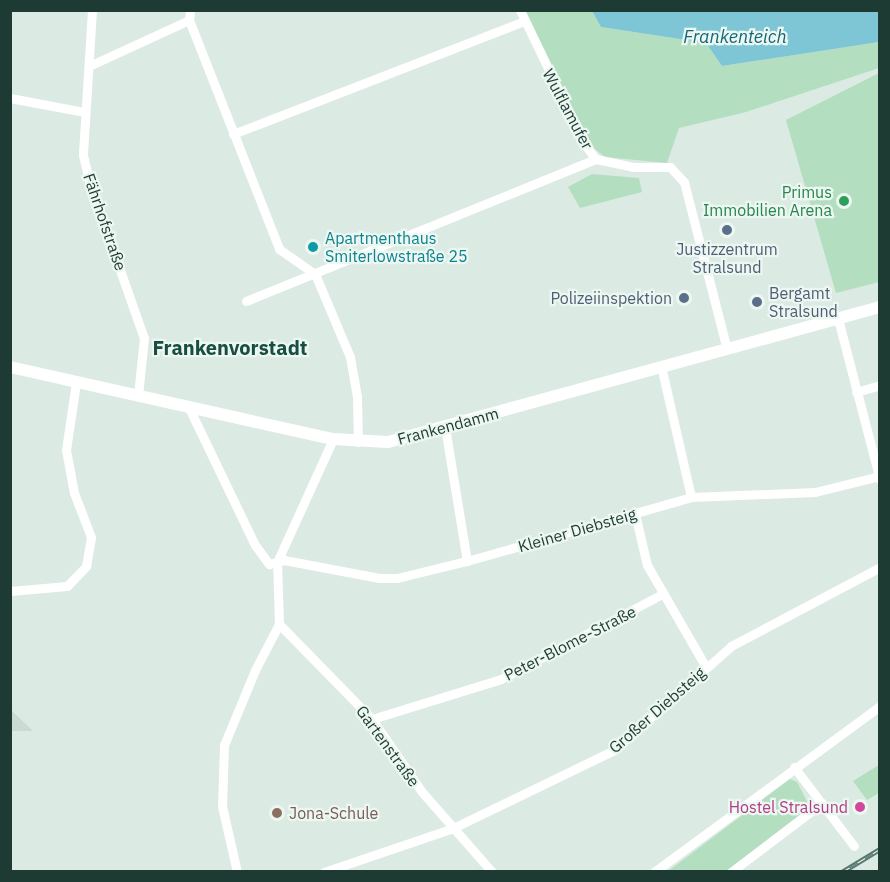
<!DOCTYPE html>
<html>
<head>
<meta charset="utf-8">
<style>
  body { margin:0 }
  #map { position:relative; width:890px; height:882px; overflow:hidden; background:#dceae4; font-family:"IBM Plex Sans",sans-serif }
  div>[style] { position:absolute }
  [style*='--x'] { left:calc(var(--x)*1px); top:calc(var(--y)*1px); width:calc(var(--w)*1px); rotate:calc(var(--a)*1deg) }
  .built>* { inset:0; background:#cbdad3 }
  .green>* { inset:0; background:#b3debf }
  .water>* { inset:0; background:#7ec6d6 }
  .minor>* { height:9px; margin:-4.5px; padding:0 4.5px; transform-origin:4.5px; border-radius:4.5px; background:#fff }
  .tertiary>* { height:12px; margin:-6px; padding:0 6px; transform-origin:6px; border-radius:6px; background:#fff }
  .rail>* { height:5px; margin-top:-2.5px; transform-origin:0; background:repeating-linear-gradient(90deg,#edf7f2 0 9px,#57776f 0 18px); box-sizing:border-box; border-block:2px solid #57776f }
  .dots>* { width:16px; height:16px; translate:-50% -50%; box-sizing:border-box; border:3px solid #edf7f2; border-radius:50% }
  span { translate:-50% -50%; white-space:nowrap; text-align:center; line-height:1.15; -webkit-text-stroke:4.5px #edf7f2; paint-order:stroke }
  .street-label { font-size:16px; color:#1d3b33 }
  .leisure-label { font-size:16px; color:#27864d }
  .right { translate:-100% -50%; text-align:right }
  .culture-label { font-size:16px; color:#0d838f }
  .left { translate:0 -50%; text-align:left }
  .service-label { font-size:16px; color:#4e5e75 }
  .hotel-label { font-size:16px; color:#b23c85 }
  .education-label { font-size:16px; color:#785e54 }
  .water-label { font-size:18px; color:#13677b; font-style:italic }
  .quarter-label { font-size:20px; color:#184e42; font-weight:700 }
  .frame { position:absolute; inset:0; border:12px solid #1d3b33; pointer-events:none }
</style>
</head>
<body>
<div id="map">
  <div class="built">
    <i style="clip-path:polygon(11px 710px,33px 731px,11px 731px)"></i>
  </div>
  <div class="green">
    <i style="clip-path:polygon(520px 11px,592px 11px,601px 27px,706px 43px,722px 66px,879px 42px,879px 68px,746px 112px,679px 128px,667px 163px,605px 157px,586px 142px)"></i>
    <i style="clip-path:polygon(879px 73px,879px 282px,836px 293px,786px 120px)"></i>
    <i style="clip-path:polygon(592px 174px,639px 178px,642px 192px,580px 208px,568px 187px)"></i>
    <i style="clip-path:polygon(879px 765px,879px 793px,867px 800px,853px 781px)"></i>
    <i style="clip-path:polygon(790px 779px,797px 782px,810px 807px,727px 871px,667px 872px)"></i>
  </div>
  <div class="water">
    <i style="clip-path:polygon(592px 11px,879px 11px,879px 42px,722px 66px,706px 43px,601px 27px)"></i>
  </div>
  <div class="minor">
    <i style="--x:92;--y:10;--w:145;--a:93.6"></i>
    <i style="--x:83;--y:155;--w:28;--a:77"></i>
    <i style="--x:89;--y:182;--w:165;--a:70.6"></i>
    <i style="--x:144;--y:338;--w:57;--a:96"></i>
    <i style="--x:520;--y:10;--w:150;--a:64.3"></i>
    <i style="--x:585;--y:145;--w:18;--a:52"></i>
    <i style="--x:596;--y:159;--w:38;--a:12"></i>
    <i style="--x:633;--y:167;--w:37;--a:0"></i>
    <i style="--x:670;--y:167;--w:21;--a:47"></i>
    <i style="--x:684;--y:182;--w:172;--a:75.6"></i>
    <i style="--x:189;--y:20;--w:246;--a:68.5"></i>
    <i style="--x:279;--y:249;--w:44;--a:34.8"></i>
    <i style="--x:315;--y:274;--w:90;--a:67.1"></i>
    <i style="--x:350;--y:357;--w:40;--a:80"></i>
    <i style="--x:357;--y:396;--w:46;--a:88.8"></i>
    <i style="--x:89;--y:66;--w:110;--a:-24.7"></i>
    <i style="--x:189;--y:20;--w:10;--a:-84"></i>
    <i style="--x:10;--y:98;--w:75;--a:10.7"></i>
    <i style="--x:233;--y:134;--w:312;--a:-21.2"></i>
    <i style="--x:246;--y:301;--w:378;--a:-22.1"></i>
    <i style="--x:838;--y:319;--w:166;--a:75.4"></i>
    <i style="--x:661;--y:366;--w:134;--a:77.1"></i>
    <i style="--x:856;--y:392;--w:25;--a:-16"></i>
    <i style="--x:189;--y:408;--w:152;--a:64.3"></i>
    <i style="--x:255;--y:545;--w:24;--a:54"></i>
    <i style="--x:269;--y:564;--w:16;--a:-15"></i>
    <i style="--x:284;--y:560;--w:97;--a:10.7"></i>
    <i style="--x:379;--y:578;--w:18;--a:0"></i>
    <i style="--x:397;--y:578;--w:72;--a:-13.7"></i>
    <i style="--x:467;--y:561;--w:233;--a:-15.9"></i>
    <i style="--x:691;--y:497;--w:124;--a:-2.3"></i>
    <i style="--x:815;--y:492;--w:66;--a:-14"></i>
    <i style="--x:445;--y:427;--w:136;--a:80.7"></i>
    <i style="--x:635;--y:514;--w:52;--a:76.8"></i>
    <i style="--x:647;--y:565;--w:118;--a:60"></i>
    <i style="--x:10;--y:591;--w:57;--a:-5"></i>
    <i style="--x:67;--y:586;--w:28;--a:-46"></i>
    <i style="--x:86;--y:566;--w:29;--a:-80"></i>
    <i style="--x:91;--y:537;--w:47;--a:-111.1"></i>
    <i style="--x:74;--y:493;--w:44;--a:-100.5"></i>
    <i style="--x:66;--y:450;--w:69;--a:-81.6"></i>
    <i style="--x:279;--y:624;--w:133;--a:45.6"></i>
    <i style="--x:372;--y:719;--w:88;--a:55.6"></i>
    <i style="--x:422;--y:792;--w:106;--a:48.8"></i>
    <i style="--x:372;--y:719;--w:135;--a:-17.2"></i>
    <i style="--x:501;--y:679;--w:182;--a:-27.8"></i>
    <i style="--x:794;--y:767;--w:99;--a:52.8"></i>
    <i style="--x:237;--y:872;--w:68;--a:-102.8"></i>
    <i style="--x:222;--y:806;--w:61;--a:-88.1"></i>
    <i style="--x:224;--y:745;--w:81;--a:-67.5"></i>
    <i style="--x:255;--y:670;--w:52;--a:-62.4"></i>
    <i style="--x:279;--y:624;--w:62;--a:-91.8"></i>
    <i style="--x:277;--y:562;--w:135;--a:-65.5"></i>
    <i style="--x:324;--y:872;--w:136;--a:-18.8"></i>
    <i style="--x:453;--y:828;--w:179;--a:-25.8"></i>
    <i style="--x:614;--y:750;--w:157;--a:-41.6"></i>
    <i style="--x:731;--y:646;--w:169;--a:-27.9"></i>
    <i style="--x:654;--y:872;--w:280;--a:-36.3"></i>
    <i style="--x:731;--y:872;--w:114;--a:-37.2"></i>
  </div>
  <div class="tertiary">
    <i style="--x:10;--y:367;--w:331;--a:12.6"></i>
    <i style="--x:333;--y:439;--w:55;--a:3.1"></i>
    <i style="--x:388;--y:442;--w:510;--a:-15.34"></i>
  </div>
  <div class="rail">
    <i style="--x:842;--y:872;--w:44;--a:-31.2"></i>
  </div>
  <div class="dots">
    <i style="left:844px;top:201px;background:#2e9e5b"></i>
    <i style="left:727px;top:230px;background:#5c6f8a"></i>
    <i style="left:313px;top:247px;background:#0f9aa8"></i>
    <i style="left:684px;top:298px;background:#5c6f8a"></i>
    <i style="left:757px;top:302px;background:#5c6f8a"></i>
    <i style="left:860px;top:807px;background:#d1479c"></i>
    <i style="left:277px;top:813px;background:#8d6e63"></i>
  </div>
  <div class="street-label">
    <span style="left:568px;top:109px;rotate:62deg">Wulflamufer</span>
    <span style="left:105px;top:222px;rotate:71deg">Fährhofstraße</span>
    <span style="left:448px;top:426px;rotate:-15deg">Frankendamm</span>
    <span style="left:577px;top:530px;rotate:-16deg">Kleiner Diebsteig</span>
    <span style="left:570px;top:643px;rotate:-27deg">Peter-Blome-Straße</span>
    <span style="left:657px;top:710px;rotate:-41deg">Großer Diebsteig</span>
    <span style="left:388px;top:746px;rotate:54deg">Gartenstraße</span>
  </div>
  <div class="leisure-label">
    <span class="right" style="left:832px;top:201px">Primus<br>Immobilien Arena</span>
  </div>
  <div class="culture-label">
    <span class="left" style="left:325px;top:247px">Apartmenthaus<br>Smiterlowstraße 25</span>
  </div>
  <div class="service-label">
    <span style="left:727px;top:258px">Justizzentrum<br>Stralsund</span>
    <span class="left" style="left:769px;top:302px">Bergamt<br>Stralsund</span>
    <span class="right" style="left:672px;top:298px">Polizeiinspektion</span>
  </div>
  <div class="hotel-label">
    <span class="right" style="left:848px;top:807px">Hostel Stralsund</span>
  </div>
  <div class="education-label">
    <span class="left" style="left:289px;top:813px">Jona-Schule</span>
  </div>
  <div class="water-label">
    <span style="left:735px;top:37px">Frankenteich</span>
  </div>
  <div class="quarter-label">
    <span style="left:230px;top:347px">Frankenvorstadt</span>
  </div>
  <div class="frame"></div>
</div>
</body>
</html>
